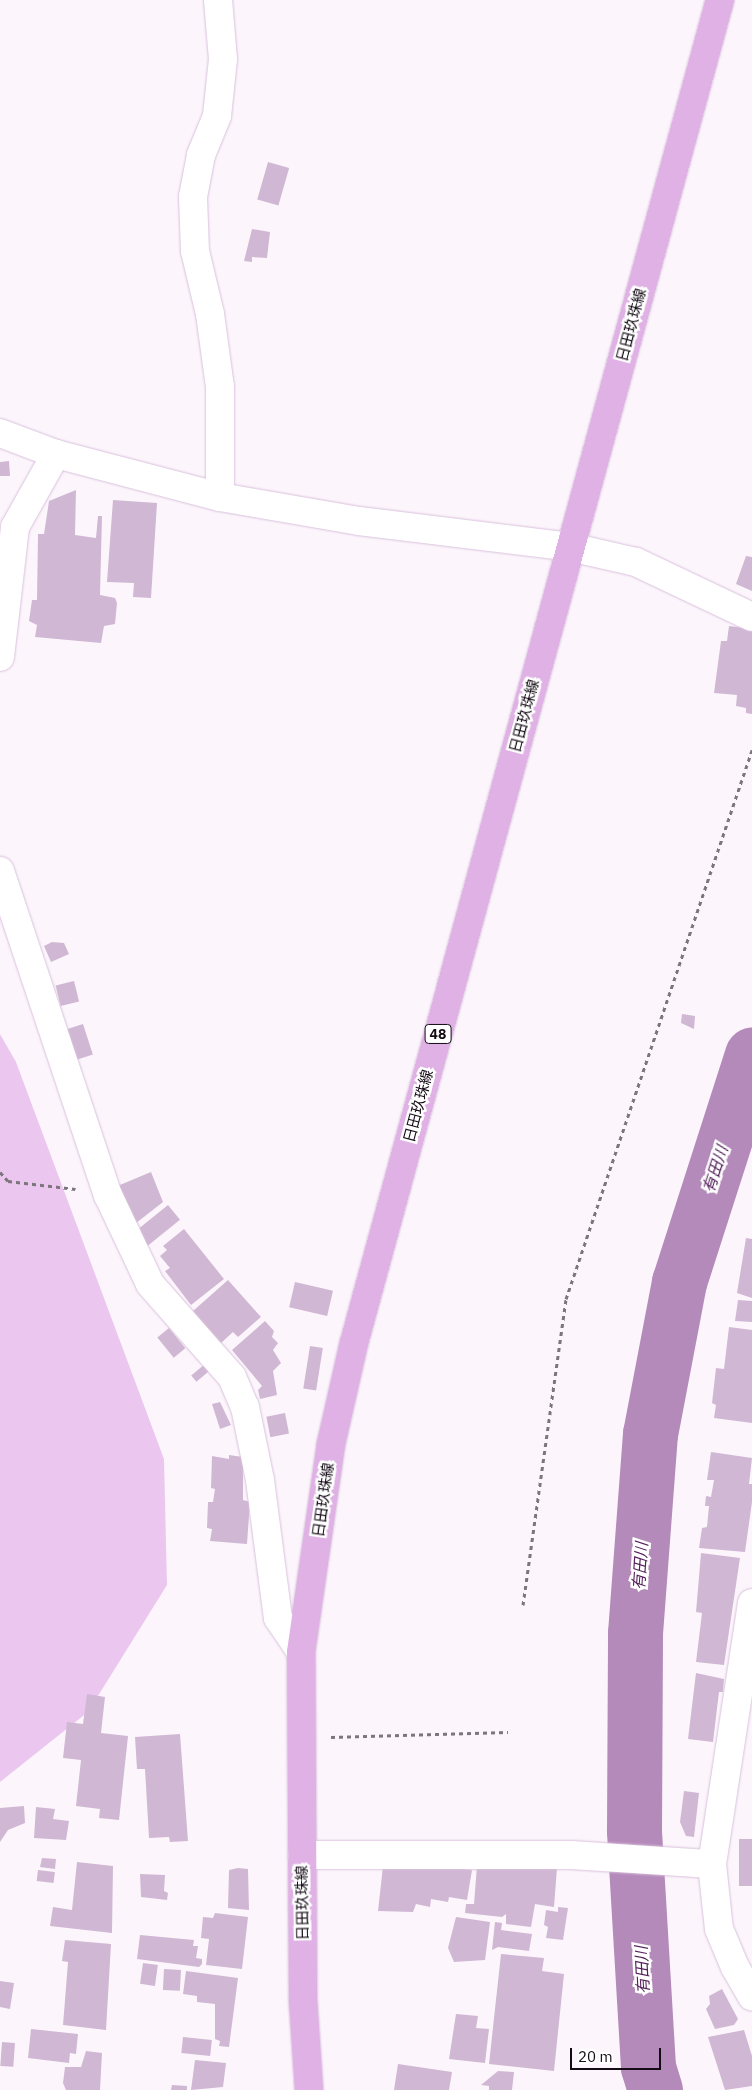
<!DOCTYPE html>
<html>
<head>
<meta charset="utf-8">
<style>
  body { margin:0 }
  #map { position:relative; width:752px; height:2090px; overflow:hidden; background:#fcf6fc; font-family:"IBM Plex Sans","Noto Sans JP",sans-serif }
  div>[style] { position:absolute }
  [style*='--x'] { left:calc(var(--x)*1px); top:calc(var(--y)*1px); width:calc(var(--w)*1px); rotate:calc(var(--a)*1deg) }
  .green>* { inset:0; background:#ebc7f0 }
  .river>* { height:55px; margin:-27.5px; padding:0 27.5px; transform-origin:27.5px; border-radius:27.5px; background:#b48aba }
  .building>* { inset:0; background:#d0b7d3; transform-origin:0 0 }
  .path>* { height:3px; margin-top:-1.5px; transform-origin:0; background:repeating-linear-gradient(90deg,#7d757d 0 4px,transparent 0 8px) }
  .roads { filter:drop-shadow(0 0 1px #dac0dd) drop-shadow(0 0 1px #dac0dd) }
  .minor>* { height:28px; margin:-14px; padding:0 14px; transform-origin:14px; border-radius:14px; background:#fff }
  .major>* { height:28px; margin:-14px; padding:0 14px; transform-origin:14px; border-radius:14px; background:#dfb1e5 }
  span { translate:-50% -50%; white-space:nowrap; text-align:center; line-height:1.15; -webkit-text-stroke:5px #fff; paint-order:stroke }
  .shield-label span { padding:1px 4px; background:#fff; border:1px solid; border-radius:4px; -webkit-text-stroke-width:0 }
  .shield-label { font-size:14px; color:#140b15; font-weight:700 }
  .street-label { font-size:15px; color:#140b15 }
  .water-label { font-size:16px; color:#521d59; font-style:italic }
  .scale { position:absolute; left:570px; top:2048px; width:91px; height:22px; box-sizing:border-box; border:2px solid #140b15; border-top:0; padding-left:6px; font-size:15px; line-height:18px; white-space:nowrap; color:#140b15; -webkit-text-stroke:4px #fff; paint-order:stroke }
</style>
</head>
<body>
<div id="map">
  <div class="green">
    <i style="clip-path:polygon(0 1034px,16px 1062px,164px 1459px,167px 1585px,88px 1712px,0 1782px)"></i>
  </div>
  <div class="river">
    <i style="--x:655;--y:2090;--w:24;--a:-107"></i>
    <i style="--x:648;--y:2067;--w:237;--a:-93.4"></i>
    <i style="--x:634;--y:1830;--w:197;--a:-89.7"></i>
    <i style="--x:635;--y:1633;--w:200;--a:-85.7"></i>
    <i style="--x:650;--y:1434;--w:155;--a:-79.2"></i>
    <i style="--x:679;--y:1282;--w:239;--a:-72.2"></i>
  </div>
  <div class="building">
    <i style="left:268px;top:162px;width:22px;height:39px;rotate:16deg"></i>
    <i style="clip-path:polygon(252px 229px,270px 232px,267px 258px,252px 257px,252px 262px,244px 261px)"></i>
    <i style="clip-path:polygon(9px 461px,10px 476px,0 476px,0 462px)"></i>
    <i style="clip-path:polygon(76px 490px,75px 535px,96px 538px,98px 516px,102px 516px,100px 595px,115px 598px,117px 603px,115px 624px,104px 626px,101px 643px,35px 637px,37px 625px,29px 621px,32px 600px,37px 600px,38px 534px,44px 534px,49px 501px)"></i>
    <i style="clip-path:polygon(113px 500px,157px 503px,151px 598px,133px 597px,134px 583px,107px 582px)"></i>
    <i style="clip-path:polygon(746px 556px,752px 557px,752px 591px,736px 584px)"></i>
    <i style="clip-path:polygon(729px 626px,752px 629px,752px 714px,746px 713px,746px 708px,736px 706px,737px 695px,714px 693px,721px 641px,727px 641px)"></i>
    <i style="clip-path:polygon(52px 942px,64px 943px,69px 954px,51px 962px,44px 946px)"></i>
    <i style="left:74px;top:981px;width:21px;height:19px;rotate:76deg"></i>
    <i style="clip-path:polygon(682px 1014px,695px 1016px,694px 1029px,681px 1023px)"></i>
    <i style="left:83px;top:1024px;width:32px;height:22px;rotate:72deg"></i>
    <i style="clip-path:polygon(151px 1172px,163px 1202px,131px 1227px,115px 1187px)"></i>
    <i style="left:168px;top:1205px;width:19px;height:41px;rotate:51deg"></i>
    <i style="clip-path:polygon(184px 1229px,224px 1279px,191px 1305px,165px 1271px,170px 1268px,160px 1256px,167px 1250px,163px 1246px)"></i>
    <i style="clip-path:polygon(746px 1238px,752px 1239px,752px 1298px,737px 1293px)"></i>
    <i style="clip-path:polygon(228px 1280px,261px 1317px,238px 1337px,233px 1332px,221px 1343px,193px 1311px)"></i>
    <i style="left:295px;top:1282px;width:39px;height:26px;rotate:13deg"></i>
    <i style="clip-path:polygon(738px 1300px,752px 1301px,752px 1322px,735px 1321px)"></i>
    <i style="clip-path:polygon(265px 1321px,274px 1331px,272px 1337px,278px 1343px,273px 1350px,281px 1363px,273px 1371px,277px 1395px,260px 1399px,258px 1390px,262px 1386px,232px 1350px)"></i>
    <i style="clip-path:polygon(729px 1327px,752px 1330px,752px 1423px,714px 1418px,716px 1405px,712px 1403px,716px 1368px,724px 1369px)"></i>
    <i style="left:169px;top:1328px;width:26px;height:15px;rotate:51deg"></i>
    <i style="left:310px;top:1346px;width:13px;height:43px;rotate:9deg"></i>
    <i style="left:205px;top:1364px;width:8px;height:18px;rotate:50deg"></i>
    <i style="clip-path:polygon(220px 1402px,231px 1425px,220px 1429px,212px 1404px)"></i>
    <i style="left:285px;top:1413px;width:21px;height:19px;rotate:79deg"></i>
    <i style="clip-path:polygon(711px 1452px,752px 1458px,749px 1484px,752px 1484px,752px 1502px,745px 1552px,699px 1548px,702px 1528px,707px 1527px,709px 1506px,705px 1506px,706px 1496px,711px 1497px,714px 1480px,707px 1480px)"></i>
    <i style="clip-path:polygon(229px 1455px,243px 1457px,243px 1500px,250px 1502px,247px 1544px,210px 1541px,212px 1529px,207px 1528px,208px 1502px,213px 1502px,215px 1489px,211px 1488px,212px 1456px,229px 1459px)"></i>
    <i style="clip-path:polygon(701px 1553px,740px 1558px,724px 1665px,696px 1662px,702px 1613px,696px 1612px)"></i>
    <i style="clip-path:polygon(696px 1673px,724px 1679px,723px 1692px,719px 1692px,713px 1742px,688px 1739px)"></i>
    <i style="clip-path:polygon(87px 1694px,105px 1697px,101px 1733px,128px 1736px,119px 1820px,99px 1818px,100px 1809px,76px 1806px,81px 1760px,63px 1758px,67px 1722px,83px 1724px)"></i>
    <i style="clip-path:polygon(180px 1734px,188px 1841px,170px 1842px,169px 1837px,149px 1838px,145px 1769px,137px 1769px,135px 1737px)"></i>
    <i style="clip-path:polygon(684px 1791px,699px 1793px,694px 1837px,686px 1836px,680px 1822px)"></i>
    <i style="clip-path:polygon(24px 1806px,25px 1823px,8px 1830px,0 1842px,0 1808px)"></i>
    <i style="clip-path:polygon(36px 1807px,55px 1809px,53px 1819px,69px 1821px,66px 1840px,34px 1838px)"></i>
    <i style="left:739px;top:1839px;width:13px;height:47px"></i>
    <i style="clip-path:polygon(42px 1858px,56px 1859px,55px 1869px,40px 1867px)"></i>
    <i style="clip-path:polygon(77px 1862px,113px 1866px,112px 1933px,50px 1926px,53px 1907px,72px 1910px)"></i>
    <i style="clip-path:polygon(526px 1863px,557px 1868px,554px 1907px,535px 1904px,531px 1927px,506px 1924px,506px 1914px,502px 1917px,465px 1913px,466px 1904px,474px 1904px,477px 1866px,518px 1869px)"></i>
    <i style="clip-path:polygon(383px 1866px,445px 1869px,448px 1867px,472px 1870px,467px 1900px,449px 1897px,448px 1902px,431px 1899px,430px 1907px,416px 1904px,413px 1912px,378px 1911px)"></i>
    <i style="clip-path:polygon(238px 1868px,248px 1869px,249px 1910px,228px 1908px,229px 1870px)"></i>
    <i style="left:38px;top:1870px;width:17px;height:11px;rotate:7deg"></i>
    <i style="clip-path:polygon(140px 1874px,165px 1875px,164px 1891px,168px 1893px,167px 1900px,141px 1897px)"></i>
    <i style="clip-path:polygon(558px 1907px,568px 1908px,563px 1940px,546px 1938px,548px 1927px,544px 1925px,546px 1910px,558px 1912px)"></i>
    <i style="clip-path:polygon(215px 1913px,248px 1917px,242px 1969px,206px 1965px,209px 1939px,201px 1938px,203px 1917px,213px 1918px)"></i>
    <i style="clip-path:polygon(456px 1917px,490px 1922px,485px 1960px,454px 1962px,448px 1948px)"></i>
    <i style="clip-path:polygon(495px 1922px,502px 1923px,501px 1930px,532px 1934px,529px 1951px,498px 1947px,492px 1950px)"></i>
    <i style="clip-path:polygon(140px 1935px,194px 1940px,193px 1946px,198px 1946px,196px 1958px,202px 1959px,202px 1964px,199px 1967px,137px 1959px)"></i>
    <i style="clip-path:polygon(65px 1940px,111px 1944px,106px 2030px,63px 2025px,68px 1962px,62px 1961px)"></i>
    <i style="clip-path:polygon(501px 1954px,544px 1958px,542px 1971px,564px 1974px,554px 2071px,489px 2064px)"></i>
    <i style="left:143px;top:1963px;width:15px;height:21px;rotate:8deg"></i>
    <i style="left:164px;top:1969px;width:17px;height:21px;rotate:3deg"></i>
    <i style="clip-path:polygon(186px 1971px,238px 1978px,229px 2047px,219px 2046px,220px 2041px,215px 2039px,215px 2004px,197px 2002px,197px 1996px,183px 1994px)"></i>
    <i style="clip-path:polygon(0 1981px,14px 1983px,10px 2009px,0 2007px)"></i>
    <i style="clip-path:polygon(722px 1989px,738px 2019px,734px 2025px,715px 2029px,706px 2009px,710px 2004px,709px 1996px)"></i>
    <i style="clip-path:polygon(456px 2014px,478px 2016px,476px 2028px,489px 2029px,485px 2063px,449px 2059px)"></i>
    <i style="clip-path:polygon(31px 2029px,78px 2034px,76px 2054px,70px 2053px,69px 2063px,28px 2058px)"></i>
    <i style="clip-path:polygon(744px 2030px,752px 2056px,752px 2086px,725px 2090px,708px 2037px)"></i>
    <i style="left:183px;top:2037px;width:29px;height:16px;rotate:6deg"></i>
    <i style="left:2px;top:2042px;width:13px;height:24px;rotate:4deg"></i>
    <i style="clip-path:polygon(86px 2051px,102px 2053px,100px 2090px,66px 2090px,63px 2083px,65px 2067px,81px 2067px)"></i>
    <i style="clip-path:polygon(195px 2060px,226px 2063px,223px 2087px,191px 2090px)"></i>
    <i style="clip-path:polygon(398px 2064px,452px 2072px,449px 2090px,394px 2090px)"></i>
    <i style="clip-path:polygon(498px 2071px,514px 2072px,512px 2090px,489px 2090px,489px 2086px,481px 2085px)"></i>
    <i style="clip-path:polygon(172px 2085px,187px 2086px,187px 2090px,171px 2090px)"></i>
  </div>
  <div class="path">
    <i style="--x:0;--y:1172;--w:12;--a:48"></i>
    <i style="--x:8;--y:1181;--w:68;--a:6.7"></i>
    <i style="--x:523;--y:1605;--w:309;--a:-82"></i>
    <i style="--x:566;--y:1299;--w:580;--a:-71.28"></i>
    <i style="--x:331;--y:1737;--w:177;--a:-1.6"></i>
  </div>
  <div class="roads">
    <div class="minor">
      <i style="--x:218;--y:0;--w:59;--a:85.2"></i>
      <i style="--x:223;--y:59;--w:57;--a:96"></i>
      <i style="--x:217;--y:116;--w:42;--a:112.3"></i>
      <i style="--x:201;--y:155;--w:43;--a:100.8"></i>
      <i style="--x:193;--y:197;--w:54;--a:87.9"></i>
      <i style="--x:195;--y:251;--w:65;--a:76.6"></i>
      <i style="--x:210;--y:314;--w:74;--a:82.2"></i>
      <i style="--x:220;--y:387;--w:110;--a:90"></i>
      <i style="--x:0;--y:433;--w:60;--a:20.6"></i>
      <i style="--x:56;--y:454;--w:170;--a:14.7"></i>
      <i style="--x:220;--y:497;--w:141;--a:9.8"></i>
      <i style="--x:359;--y:521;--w:213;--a:7"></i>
      <i style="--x:570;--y:547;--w:68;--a:12.8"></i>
      <i style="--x:636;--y:562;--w:128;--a:25.4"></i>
      <i style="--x:0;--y:657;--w:131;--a:-83.4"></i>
      <i style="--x:15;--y:527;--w:84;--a:-60.7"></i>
      <i style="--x:0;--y:871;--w:342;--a:71.6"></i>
      <i style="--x:108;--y:1195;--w:98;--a:64.7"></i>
      <i style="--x:150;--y:1284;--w:124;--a:48.6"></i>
      <i style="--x:232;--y:1377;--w:33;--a:67"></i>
      <i style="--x:245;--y:1407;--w:75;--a:78.4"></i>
      <i style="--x:260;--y:1480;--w:139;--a:82.6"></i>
      <i style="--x:278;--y:1618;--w:41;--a:55.9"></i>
      <i style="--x:752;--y:1603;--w:264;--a:98.7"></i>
      <i style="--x:712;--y:1864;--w:65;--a:83.9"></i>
      <i style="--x:719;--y:1929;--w:41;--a:67.2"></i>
      <i style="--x:735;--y:1967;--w:34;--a:60"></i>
      <i style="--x:302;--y:1855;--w:269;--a:0"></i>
      <i style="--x:571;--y:1855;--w:141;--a:3.7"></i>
    </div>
    <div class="major">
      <i style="--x:309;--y:2090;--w:91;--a:-93.8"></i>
      <i style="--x:303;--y:1999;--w:347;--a:-90.3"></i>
      <i style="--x:301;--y:1652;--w:210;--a:-81.8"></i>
      <i style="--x:331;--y:1444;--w:104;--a:-77.2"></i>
      <i style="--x:354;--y:1343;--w:1392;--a:-74.76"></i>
    </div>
  </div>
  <div class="shield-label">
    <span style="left:438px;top:1034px">48</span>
  </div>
  <div class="street-label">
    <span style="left:631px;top:325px;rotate:-75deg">日田玖珠線</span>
    <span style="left:524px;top:716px;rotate:-75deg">日田玖珠線</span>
    <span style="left:418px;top:1106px;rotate:-75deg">日田玖珠線</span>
    <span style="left:323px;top:1500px;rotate:-82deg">日田玖珠線</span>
    <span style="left:302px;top:1903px;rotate:-91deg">日田玖珠線</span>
  </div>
  <div class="water-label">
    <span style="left:715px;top:1169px;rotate:-72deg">有田川</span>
    <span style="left:640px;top:1566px;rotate:-86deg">有田川</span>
    <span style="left:642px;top:1970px;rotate:-93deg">有田川</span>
  </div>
  <div class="scale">20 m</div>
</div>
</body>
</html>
